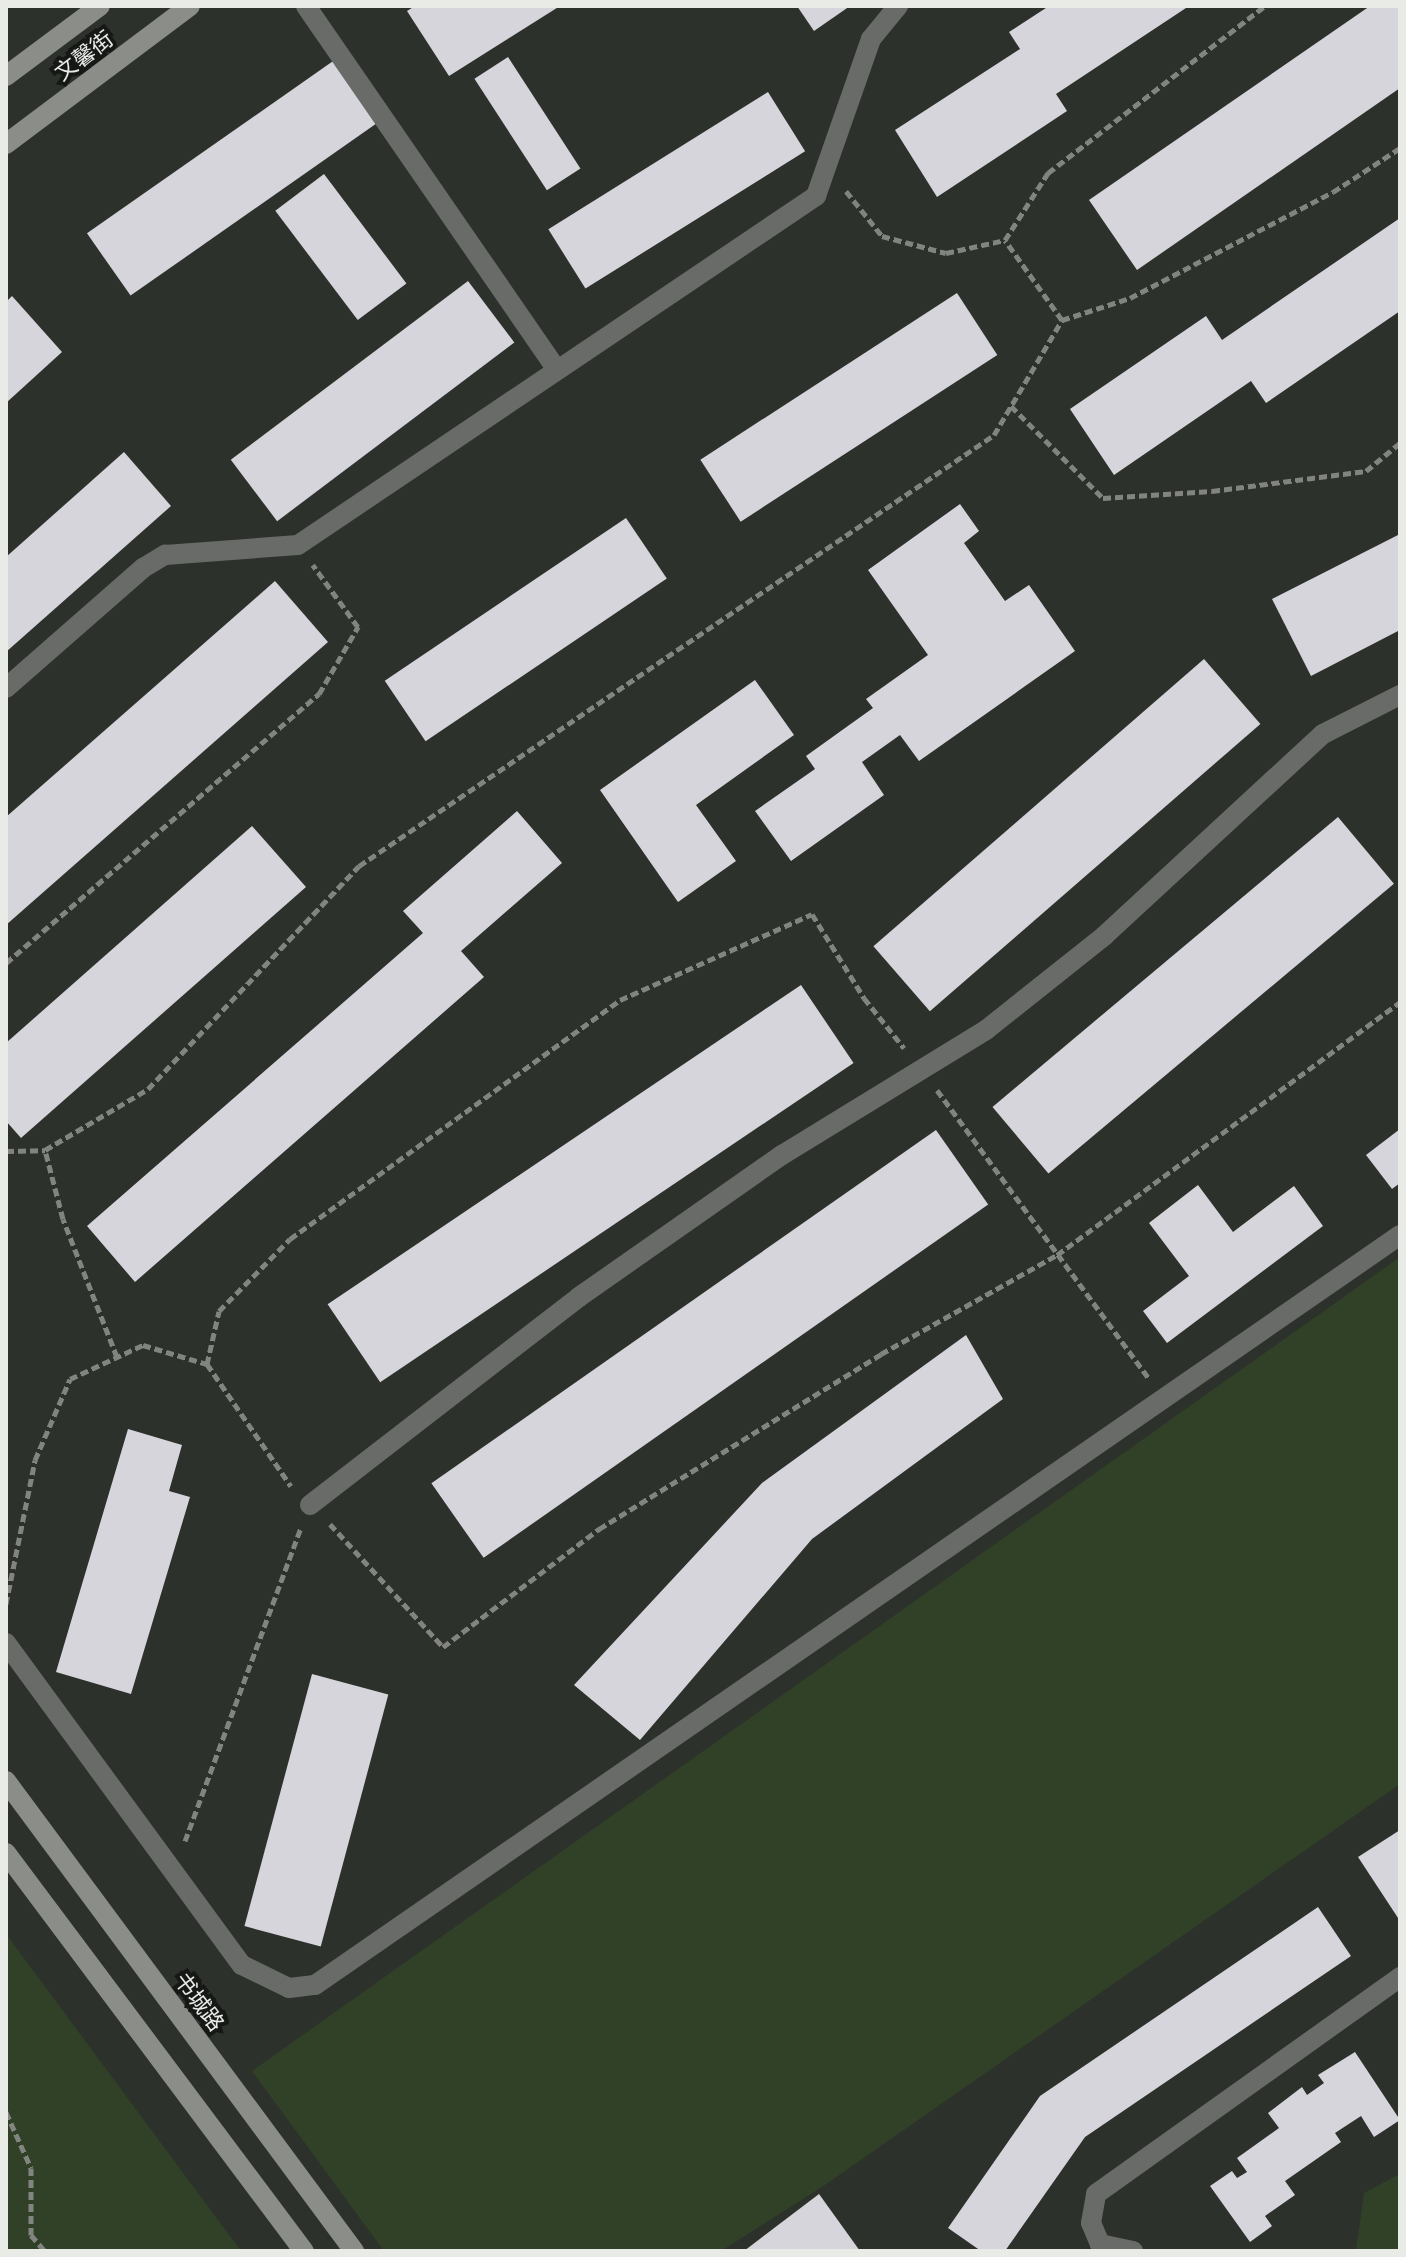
<!DOCTYPE html>
<html>
<head>
<meta charset="utf-8">
<style>
  body { margin:0 }
  #map { position:relative; width:1406px; height:2257px; overflow:hidden; background:#2d312b; font-family:"Asap Condensed","Noto Sans SC",sans-serif }
  div>[style] { position:absolute }
  [style*='--x'] { left:calc(var(--x)*1px); top:calc(var(--y)*1px); width:calc(var(--w)*1px); rotate:calc(var(--a)*1deg) }
  .green>* { inset:0; background:#314127 }
  .building>* { inset:0; background:#d7d5dc; transform-origin:0 0 }
  .path>* { height:5px; margin-top:-2.5px; transform-origin:0; background:repeating-linear-gradient(90deg,#81847f 0 8px,transparent 0 12px) }
  .street>* { height:20px; margin:-10px; padding:0 10px; transform-origin:10px; border-radius:10px; background:#696b68 }
  .secondary>* { height:20px; margin:-10px; padding:0 10px; transform-origin:10px; border-radius:10px; background:#8a8d88 }
  span { translate:-50% -50%; white-space:nowrap; text-align:center; line-height:1.15; -webkit-text-stroke:8px #161816; paint-order:stroke }
  .street-label { font-size:22px; color:#e9ebe7 }
  .frame { position:absolute; inset:0; border:8px solid #e9ebe7; pointer-events:none }
</style>
</head>
<body>
<div id="map">
  <div class="green">
    <i style="clip-path:polygon(1400px 1257px,1400px 1784px,822px 2187px,721px 2251px,384px 2251px,252px 2071px)"></i>
    <i style="clip-path:polygon(6px 1934px,241px 2251px,6px 2251px)"></i>
    <i style="clip-path:polygon(1400px 2174px,1400px 2251px,1356px 2251px,1364px 2193px)"></i>
  </div>
  <div class="building">
    <i style="clip-path:polygon(415px 6px,560px 6px,449px 76px,407px 11px)"></i>
    <i style="clip-path:polygon(797px 6px,850px 6px,814px 31px)"></i>
    <i style="clip-path:polygon(1049px 6px,1189px 6px,1056px 94px,1067px 111px,937px 197px,895px 130px,1020px 49px,1009px 32px)"></i>
    <i style="clip-path:polygon(1370px 6px,1400px 6px,1400px 88px,1137px 270px,1089px 200px)"></i>
    <i style="left:508px;top:57px;width:133px;height:40px;rotate:57deg"></i>
    <i style="left:336px;top:59px;width:76px;height:304px;rotate:55deg"></i>
    <i style="left:768px;top:92px;width:70px;height:259px;rotate:58deg"></i>
    <i style="left:324px;top:174px;width:137px;height:61px;rotate:53deg"></i>
    <i style="clip-path:polygon(1400px 218px,1400px 311px,1266px 403px,1251px 381px,1114px 475px,1070px 409px,1206px 316px,1222px 340px)"></i>
    <i style="left:468px;top:281px;width:77px;height:297px;rotate:53deg"></i>
    <i style="left:957px;top:293px;width:74px;height:306px;rotate:57deg"></i>
    <i style="clip-path:polygon(12px 296px,62px 352px,6px 403px,6px 302px)"></i>
    <i style="clip-path:polygon(124px 452px,171px 506px,6px 652px,6px 557px)"></i>
    <i style="clip-path:polygon(960px 504px,979px 531px,964px 543px,1005px 601px,1029px 585px,1075px 651px,919px 761px,900px 735px,862px 762px,884px 795px,791px 861px,755px 811px,815px 769px,806px 756px,873px 708px,866px 699px,928px 655px,868px 570px)"></i>
    <i style="left:626px;top:518px;width:73px;height:291px;rotate:56deg"></i>
    <i style="clip-path:polygon(1400px 534px,1400px 630px,1311px 676px,1272px 599px)"></i>
    <i style="clip-path:polygon(275px 581px,328px 642px,6px 925px,6px 817px)"></i>
    <i style="left:1204px;top:659px;width:86px;height:438px;rotate:49deg"></i>
    <i style="clip-path:polygon(755px 680px,794px 735px,696px 805px,736px 861px,678px 902px,600px 790px)"></i>
    <i style="clip-path:polygon(517px 811px,562px 863px,461px 951px,484px 977px,135px 1282px,87px 1226px,423px 933px,403px 911px)"></i>
    <i style="left:1338px;top:817px;width:87px;height:451px;rotate:50deg"></i>
    <i style="clip-path:polygon(252px 826px,306px 887px,21px 1138px,6px 1121px,6px 1043px)"></i>
    <i style="left:801px;top:985px;width:94px;height:571px;rotate:56deg"></i>
    <i style="clip-path:polygon(1400px 1129px,1400px 1183px,1392px 1189px,1366px 1155px)"></i>
    <i style="left:936px;top:1130px;width:91px;height:616px;rotate:55deg"></i>
    <i style="clip-path:polygon(1198px 1185px,1233px 1232px,1294px 1186px,1323px 1226px,1167px 1343px,1143px 1311px,1189px 1276px,1149px 1223px)"></i>
    <i style="clip-path:polygon(966px 1335px,1003px 1399px,812px 1539px,640px 1740px,574px 1685px,762px 1483px)"></i>
    <i style="clip-path:polygon(128px 1429px,182px 1445px,169px 1491px,190px 1497px,131px 1694px,56px 1672px)"></i>
    <i style="left:312px;top:1674px;width:79px;height:261px;rotate:15deg"></i>
    <i style="clip-path:polygon(1400px 1830px,1400px 1921px,1358px 1857px)"></i>
    <i style="clip-path:polygon(1318px 1907px,1351px 1956px,1085px 2137px,1005px 2251px,981px 2251px,948px 2228px,1040px 2096px)"></i>
    <i style="clip-path:polygon(1355px 2052px,1400px 2120px,1374px 2137px,1361px 2116px,1335px 2133px,1341px 2142px,1285px 2181px,1295px 2195px,1265px 2216px,1272px 2226px,1250px 2242px,1210px 2186px,1232px 2171px,1237px 2178px,1247px 2172px,1237px 2158px,1279px 2128px,1268px 2113px,1302px 2087px,1307px 2095px,1324px 2083px,1318px 2075px)"></i>
    <i style="clip-path:polygon(819px 2194px,860px 2251px,744px 2251px)"></i>
  </div>
  <div class="path">
    <i style="--x:846;--y:191;--w:58;--a:51.3"></i>
    <i style="--x:882;--y:236;--w:66;--a:14.9"></i>
    <i style="--x:946;--y:253;--w:60;--a:-12.4"></i>
    <i style="--x:1062;--y:320;--w:98;--a:-125.5"></i>
    <i style="--x:1005;--y:240;--w:80;--a:-57.3"></i>
    <i style="--x:1048;--y:173;--w:274;--a:-37.6"></i>
    <i style="--x:1011;--y:406;--w:130;--a:45"></i>
    <i style="--x:1103;--y:498;--w:109;--a:-3.7"></i>
    <i style="--x:1212;--y:491;--w:155;--a:-7.4"></i>
    <i style="--x:1366;--y:471;--w:44;--a:-39.5"></i>
    <i style="--x:6;--y:963;--w:413;--a:-40.7"></i>
    <i style="--x:319;--y:694;--w:78;--a:-59.8"></i>
    <i style="--x:358;--y:627;--w:77;--a:-126"></i>
    <i style="--x:937;--y:1090;--w:358;--a:53.7"></i>
    <i style="--x:6;--y:1151;--w:39;--a:-1"></i>
    <i style="--x:117;--y:1357;--w:148;--a:-111.4"></i>
    <i style="--x:63;--y:1219;--w:71;--a:-104.6"></i>
    <i style="--x:45;--y:1150;--w:120;--a:-30.6"></i>
    <i style="--x:148;--y:1089;--w:307;--a:-46.6"></i>
    <i style="--x:359;--y:866;--w:767;--a:-34.17"></i>
    <i style="--x:994;--y:435;--w:134;--a:-59.4"></i>
    <i style="--x:1062;--y:320;--w:71;--a:-17.9"></i>
    <i style="--x:1130;--y:298;--w:229;--a:-27.6"></i>
    <i style="--x:1333;--y:192;--w:80;--a:-33.3"></i>
    <i style="--x:207;--y:1364;--w:54;--a:-77.2"></i>
    <i style="--x:219;--y:1311;--w:101;--a:-45.4"></i>
    <i style="--x:290;--y:1239;--w:407;--a:-35.9"></i>
    <i style="--x:620;--y:1000;--w:210;--a:-24.1"></i>
    <i style="--x:812;--y:914;--w:99;--a:58.2"></i>
    <i style="--x:864;--y:998;--w:64;--a:51.3"></i>
    <i style="--x:330;--y:1524;--w:167;--a:47.4"></i>
    <i style="--x:443;--y:1647;--w:196;--a:-37.1"></i>
    <i style="--x:599;--y:1529;--w:332;--a:-31.8"></i>
    <i style="--x:881;--y:1354;--w:202;--a:-29.4"></i>
    <i style="--x:1057;--y:1255;--w:426;--a:-36.4"></i>
    <i style="--x:6;--y:1604;--w:147;--a:-78.6"></i>
    <i style="--x:35;--y:1460;--w:88;--a:-66.6"></i>
    <i style="--x:70;--y:1379;--w:81;--a:-25"></i>
    <i style="--x:143;--y:1345;--w:67;--a:16.5"></i>
    <i style="--x:207;--y:1364;--w:148;--a:55.5"></i>
    <i style="--x:185;--y:1841;--w:334;--a:-69.7"></i>
    <i style="--x:6;--y:2112;--w:61;--a:65.9"></i>
    <i style="--x:31;--y:2168;--w:67;--a:90"></i>
    <i style="--x:31;--y:2235;--w:21;--a:49"></i>
  </div>
  <div class="street">
    <i style="--x:306;--y:6;--w:442;--a:55.4"></i>
    <i style="--x:6;--y:688;--w:182;--a:-41.2"></i>
    <i style="--x:143;--y:568;--w:26;--a:-31"></i>
    <i style="--x:165;--y:555;--w:133;--a:-4.3"></i>
    <i style="--x:298;--y:545;--w:625;--a:-33.97"></i>
    <i style="--x:816;--y:196;--w:166;--a:-70.7"></i>
    <i style="--x:871;--y:39;--w:43;--a:-50.7"></i>
    <i style="--x:310;--y:1505;--w:340;--a:-37.7"></i>
    <i style="--x:579;--y:1297;--w:248;--a:-35"></i>
    <i style="--x:782;--y:1155;--w:239;--a:-31.5"></i>
    <i style="--x:986;--y:1030;--w:151;--a:-38.5"></i>
    <i style="--x:1104;--y:936;--w:298;--a:-42.7"></i>
    <i style="--x:1323;--y:734;--w:86;--a:-26.9"></i>
    <i style="--x:6;--y:1643;--w:399;--a:53.8"></i>
    <i style="--x:242;--y:1965;--w:52;--a:26.1"></i>
    <i style="--x:289;--y:1988;--w:26;--a:-7"></i>
    <i style="--x:315;--y:1985;--w:1319;--a:-34.65"></i>
    <i style="--x:1133;--y:2251;--w:34;--a:-168"></i>
    <i style="--x:1100;--y:2244;--w:23;--a:-113"></i>
    <i style="--x:1091;--y:2223;--w:29;--a:-80"></i>
    <i style="--x:1096;--y:2194;--w:374;--a:-35.5"></i>
  </div>
  <div class="secondary">
    <i style="--x:6;--y:76;--w:117;--a:-36.7"></i>
    <i style="--x:6;--y:144;--w:230;--a:-36.9"></i>
    <i style="--x:6;--y:1781;--w:585;--a:53.48"></i>
    <i style="--x:6;--y:1853;--w:497;--a:53.2"></i>
  </div>
  <div class="street-label">
    <span style="left:84px;top:56px;rotate:-37deg">文馨街</span>
    <span style="left:199px;top:2002px;rotate:53deg">书城路</span>
  </div>
  <div class="frame"></div>
</div>
</body>
</html>
